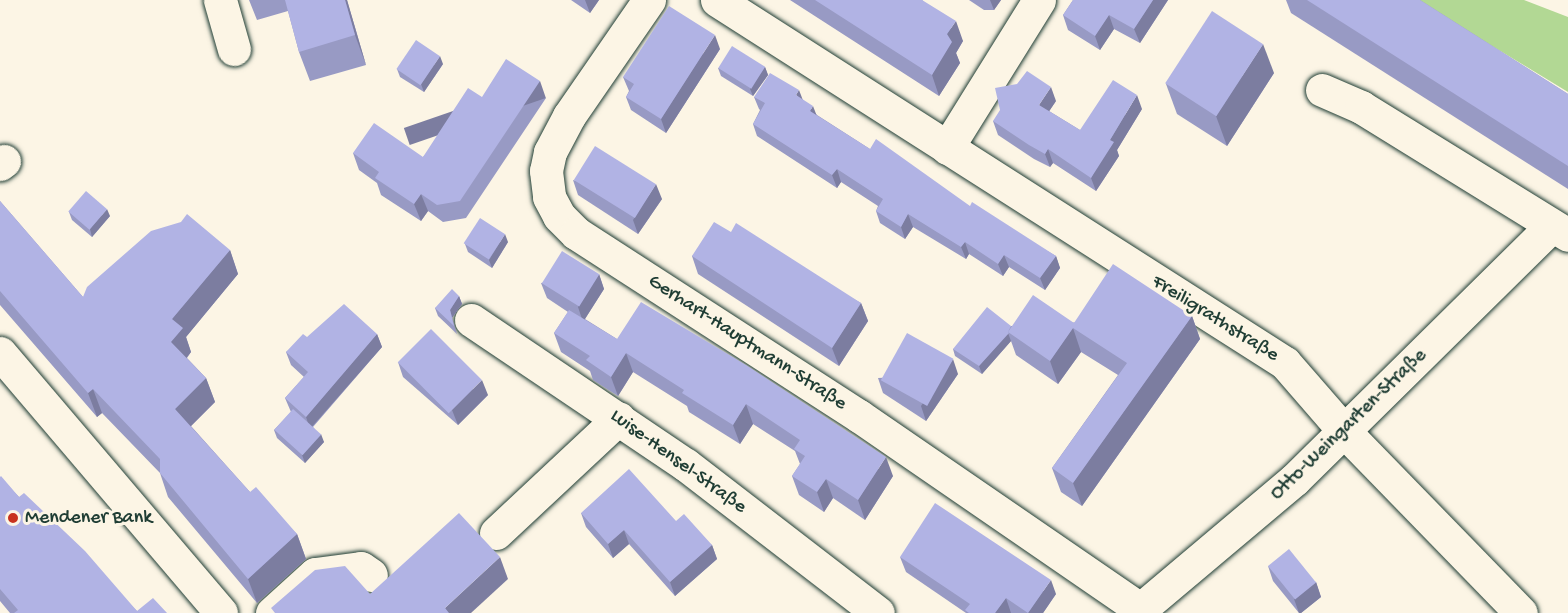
<!DOCTYPE html>
<html>
<head>
<meta charset="utf-8">
<style>
  body { margin:0 }
  #map { position:relative; width:1568px; height:613px; overflow:hidden; background:#fcf5e5; font-family:"Gochi Hand",sans-serif }
  div>[style] { position:absolute }
  [style*='--x'] { left:calc(var(--x)*1px); top:calc(var(--y)*1px); width:calc(var(--w)*1px); rotate:calc(var(--a)*1deg) }
  .green>* { inset:0; background:#b2d894 }
  .roads { filter:drop-shadow(0 0 2px #1f3d34) drop-shadow(0 0 2px #1f3d34) }
  .minor>* { height:33px; margin:-16.5px; padding:0 16.5px; transform-origin:16.5px; border-radius:16.5px; background:#fcf5e5 }
  .wall>* { inset:0; background:#989ac4 }
  .shaded-wall>* { inset:0; background:#7c7da0; transform-origin:0 0 }
  .building>* { inset:0; background:#b1b3e4; transform-origin:0 0 }
  .dots>* { width:16px; height:16px; translate:-50% -50%; box-sizing:border-box; border:3px solid #fcf5e5; border-radius:50% }
  span { translate:-50% -50%; white-space:nowrap; text-align:center; line-height:1.15; -webkit-text-stroke:6px #fcf5e5; paint-order:stroke }
  .street-label { font-size:20px; color:#1f3d34 }
  .poi-label { font-size:20px; color:#1f3d34 }
  .left { translate:0 -50%; text-align:left }
</style>
</head>
<body>
<div id="map">
  <div class="green">
    <i style="clip-path:polygon(1416px 0,1524px 0,1568px 17px,1568px 92px)"></i>
  </div>
  <div class="roads">
    <div class="minor">
      <i style="--x:220;--y:0;--w:51;--a:74.1"></i>
      <i style="--x:649;--y:0;--w:141;--a:124.6"></i>
      <i style="--x:569;--y:116;--w:41;--a:117.8"></i>
      <i style="--x:550;--y:152;--w:19;--a:102"></i>
      <i style="--x:546;--y:171;--w:26;--a:83"></i>
      <i style="--x:549;--y:197;--w:21;--a:62"></i>
      <i style="--x:559;--y:216;--w:24;--a:45"></i>
      <i style="--x:576;--y:233;--w:337;--a:32.9"></i>
      <i style="--x:859;--y:416;--w:341;--a:34.5"></i>
      <i style="--x:717;--y:0;--w:674;--a:32.58"></i>
      <i style="--x:1285;--y:363;--w:91;--a:49"></i>
      <i style="--x:1345;--y:432;--w:252;--a:45.8"></i>
      <i style="--x:1322;--y:90;--w:43;--a:23.6"></i>
      <i style="--x:1361;--y:107;--w:243;--a:31.7"></i>
      <i style="--x:947;--y:148;--w:174;--a:-58.1"></i>
      <i style="--x:0;--y:164;--w:5;--a:-37"></i>
      <i style="--x:471;--y:320;--w:259;--a:34"></i>
      <i style="--x:686;--y:465;--w:242;--a:37.6"></i>
      <i style="--x:0;--y:353;--w:341;--a:49.6"></i>
      <i style="--x:496;--y:533;--w:168;--a:-43.1"></i>
      <i style="--x:272;--y:613;--w:58;--a:-42.2"></i>
      <i style="--x:315;--y:574;--w:46;--a:-7.4"></i>
      <i style="--x:361;--y:568;--w:12;--a:35"></i>
      <i style="--x:1136;--y:613;--w:207;--a:-40.1"></i>
      <i style="--x:1294;--y:480;--w:362;--a:-44.6"></i>
    </div>
  </div>
  <div class="wall">
    <i style="clip-path:polygon(249px 0,347px 0,366px 65px,310px 81px,299px 52px,288px 11px,257px 20px)"></i>
    <i style="clip-path:polygon(571px 0,599px 0,590px 13px)"></i>
    <i style="clip-path:polygon(790px 0,922px 0,963px 41px,956px 53px,960px 63px,939px 96px)"></i>
    <i style="clip-path:polygon(969px 0,1001px 0,994px 10px,984px 10px)"></i>
    <i style="clip-path:polygon(1073px 0,1168px 0,1140px 43px,1114px 29px,1100px 50px,1068px 30px,1063px 15px)"></i>
    <i style="clip-path:polygon(1286px 0,1420px 0,1568px 94px,1568px 189px,1291px 13px)"></i>
    <i style="clip-path:polygon(720px 49px,666px 133px,631px 110px,626px 97px,629px 91px,623px 77px)"></i>
    <i style="clip-path:polygon(443px 64px,424px 92px,400px 77px,397px 69px)"></i>
    <i style="clip-path:polygon(765px 67px,768px 75px,753px 96px,721px 76px,718px 68px)"></i>
    <i style="clip-path:polygon(1274px 73px,1227px 146px,1177px 114px,1166px 84px)"></i>
    <i style="clip-path:polygon(482px 97px,546px 98px,466px 218px,443px 222px,428px 211px,421px 221px,381px 195px,377px 183px,359px 170px,353px 153px,423px 157px)"></i>
    <i style="clip-path:polygon(754px 97px,802px 99px,817px 115px,870px 149px,1056px 256px,1060px 268px,1045px 290px,1009px 267px,1003px 276px,969px 254px,966px 259px,913px 227px,905px 239px,880px 223px,876px 211px,878px 206px,841px 182px,837px 188px,757px 136px,753px 124px,760px 110px,759px 109px)"></i>
    <i style="clip-path:polygon(1056px 101px,1049px 111px,1080px 130px,1142px 109px,1117px 150px,1119px 156px,1096px 191px,1053px 163px,1050px 167px,1034px 159px,998px 135px,993px 121px)"></i>
    <i style="clip-path:polygon(573px 180px,662px 199px,638px 234px,578px 195px)"></i>
    <i style="clip-path:polygon(0 201px,83px 297px,230px 250px,238px 274px,186px 337px,191px 352px,187px 358px,206px 378px,215px 402px,191px 426px,250px 492px,297px 534px,306px 559px,257px 603px,168px 497px,160px 473px,102px 413px,97px 417px,0 305px)"></i>
    <i style="clip-path:polygon(69px 212px,110px 216px,92px 237px,72px 220px)"></i>
    <i style="clip-path:polygon(731px 232px,861px 303px,868px 321px,839px 366px,698px 274px,692px 256px)"></i>
    <i style="clip-path:polygon(508px 242px,492px 268px,468px 252px,465px 244px)"></i>
    <i style="clip-path:polygon(599px 274px,604px 289px,585px 319px,617px 339px,893px 476px,865px 520px,833px 498px,824px 512px,799px 495px,792px 476px,800px 464px,795px 451px,753px 424px,740px 444px,689px 412px,687px 406px,633px 372px,618px 396px,593px 380px,590px 371px,561px 352px,554px 333px,568px 312px,547px 298px,541px 283px)"></i>
    <i style="clip-path:polygon(459px 296px,462px 304px,452px 318px,457px 334px,438px 316px,435px 308px)"></i>
    <i style="clip-path:polygon(1192px 316px,1200px 339px,1082px 506px,1061px 492px,1052px 468px,1118px 375px,1081px 352px,1058px 384px,1016px 355px,1011px 341px,982px 374px,955px 356px,953px 349px,1011px 326px)"></i>
    <i style="clip-path:polygon(377px 334px,382px 347px,313px 427px,324px 442px,305px 463px,277px 438px,274px 430px,291px 412px,285px 398px,304px 377px,291px 365px,286px 352px,307px 337px)"></i>
    <i style="clip-path:polygon(398px 362px,488px 395px,458px 425px,403px 377px)"></i>
    <i style="clip-path:polygon(958px 374px,926px 421px,883px 393px,878px 378px)"></i>
    <i style="clip-path:polygon(0 477px,19px 497px,137px 611px,167px 613px,10px 613px,0 601px)"></i>
    <i style="clip-path:polygon(581px 513px,676px 521px,712px 545px,717px 559px,675px 596px,629px 544px,613px 558px,586px 527px)"></i>
    <i style="clip-path:polygon(900px 557px,1056px 594px,1043px 613px,966px 613px,906px 572px)"></i>
    <i style="clip-path:polygon(1268px 566px,1316px 582px,1321px 597px,1301px 613px,1299px 613px,1273px 581px)"></i>
  </div>
  <div class="shaded-wall">
    <i style="clip-path:polygon(345px 0,347px 0,366px 65px,355px 35px)"></i>
    <i style="clip-path:polygon(585px 0,599px 0,590px 13px)"></i>
    <i style="clip-path:polygon(990px 0,1001px 0,994px 10px)"></i>
    <i style="clip-path:polygon(1153px 0,1168px 0,1140px 43px,1134px 29px)"></i>
    <i style="clip-path:polygon(1109px 15px,1114px 29px,1100px 50px,1095px 36px)"></i>
    <i style="clip-path:polygon(956px 21px,963px 41px,956px 53px,960px 63px,939px 96px,932px 75px,947px 34px)"></i>
    <i style="clip-path:polygon(715px 35px,720px 49px,666px 133px,661px 119px)"></i>
    <i style="clip-path:polygon(1263px 44px,1274px 73px,1227px 146px,1216px 116px)"></i>
    <i style="clip-path:polygon(440px 56px,443px 64px,424px 92px,421px 84px)"></i>
    <i style="clip-path:polygon(765px 67px,768px 75px,753px 96px,750px 89px)"></i>
    <i style="left:540px;top:81px;width:18px;height:144px;rotate:71deg"></i>
    <i style="clip-path:polygon(1051px 87px,1056px 101px,1044px 119px,1039px 105px)"></i>
    <i style="clip-path:polygon(799px 90px,804px 103px,796px 95px)"></i>
    <i style="clip-path:polygon(1137px 95px,1142px 109px,1117px 150px,1119px 156px,1096px 191px,1091px 178px,1110px 140px)"></i>
    <i style="clip-path:polygon(813px 106px,818px 119px,810px 111px)"></i>
    <i style="clip-path:polygon(1048px 149px,1053px 163px,1050px 167px,1045px 154px)"></i>
    <i style="clip-path:polygon(837px 169px,841px 182px,837px 188px,832px 175px)"></i>
    <i style="clip-path:polygon(656px 184px,662px 199px,638px 234px,633px 220px)"></i>
    <i style="clip-path:polygon(421px 194px,428px 211px,421px 221px,414px 204px)"></i>
    <i style="clip-path:polygon(107px 209px,110px 216px,92px 237px,90px 229px)"></i>
    <i style="clip-path:polygon(908px 214px,913px 227px,905px 239px,901px 227px)"></i>
    <i style="clip-path:polygon(505px 234px,508px 242px,492px 268px,489px 260px)"></i>
    <i style="clip-path:polygon(965px 242px,969px 254px,966px 259px,961px 247px)"></i>
    <i style="clip-path:polygon(230px 250px,238px 274px,186px 337px,191px 352px,180px 366px,171px 342px,172px 319px)"></i>
    <i style="clip-path:polygon(1004px 255px,1009px 267px,1003px 276px,998px 264px)"></i>
    <i style="clip-path:polygon(1056px 256px,1060px 268px,1045px 290px,1040px 278px)"></i>
    <i style="clip-path:polygon(599px 274px,604px 289px,583px 322px,578px 307px)"></i>
    <i style="clip-path:polygon(459px 296px,462px 304px,452px 318px,457px 334px,450px 310px)"></i>
    <i style="clip-path:polygon(861px 303px,868px 321px,839px 366px,832px 348px)"></i>
    <i style="clip-path:polygon(1192px 316px,1200px 339px,1082px 506px,1073px 483px)"></i>
    <i style="clip-path:polygon(1073px 328px,1081px 352px,1058px 384px,1050px 361px)"></i>
    <i style="clip-path:polygon(1008px 333px,1011px 341px,982px 374px,979px 366px)"></i>
    <i style="clip-path:polygon(377px 334px,382px 347px,310px 429px,306px 417px)"></i>
    <i style="clip-path:polygon(626px 353px,633px 372px,618px 396px,611px 377px)"></i>
    <i style="clip-path:polygon(953px 359px,958px 374px,926px 421px,921px 406px)"></i>
    <i style="clip-path:polygon(206px 378px,215px 402px,184px 433px,175px 409px)"></i>
    <i style="clip-path:polygon(482px 380px,488px 395px,458px 425px,452px 410px)"></i>
    <i style="clip-path:polygon(93px 389px,102px 413px,97px 417px,88px 393px)"></i>
    <i style="clip-path:polygon(746px 404px,753px 424px,740px 444px,733px 425px)"></i>
    <i style="clip-path:polygon(321px 434px,324px 442px,305px 463px,302px 455px)"></i>
    <i style="clip-path:polygon(886px 457px,893px 476px,865px 520px,858px 500px)"></i>
    <i style="clip-path:polygon(826px 479px,833px 498px,824px 512px,817px 492px)"></i>
    <i style="clip-path:polygon(624px 530px,629px 544px,613px 558px,608px 544px)"></i>
    <i style="clip-path:polygon(297px 534px,306px 559px,257px 603px,248px 579px)"></i>
    <i style="clip-path:polygon(712px 545px,717px 559px,675px 596px,670px 582px)"></i>
    <i style="clip-path:polygon(500px 557px,508px 579px,471px 613px,446px 613px,445px 608px)"></i>
    <i style="clip-path:polygon(1051px 580px,1056px 594px,1043px 613px,1028px 613px)"></i>
    <i style="clip-path:polygon(1316px 582px,1321px 597px,1301px 613px,1299px 613px,1294px 599px)"></i>
    <i style="clip-path:polygon(1006px 598px,1011px 613px,995px 613px)"></i>
  </div>
  <div class="building">
    <i style="clip-path:polygon(285px 0,345px 0,355px 35px,299px 52px)"></i>
    <i style="clip-path:polygon(815px 0,922px 0,956px 21px,947px 34px,952px 42px,932px 75px)"></i>
    <i style="clip-path:polygon(1073px 0,1153px 0,1134px 29px,1109px 15px,1095px 36px,1063px 15px)"></i>
    <i style="clip-path:polygon(1307px 0,1420px 0,1568px 94px,1568px 166px)"></i>
    <i style="clip-path:polygon(669px 6px,715px 35px,661px 119px,626px 97px,634px 84px,623px 77px)"></i>
    <i style="left:1212px;top:11px;width:61px;height:86px;rotate:33deg"></i>
    <i style="left:416px;top:40px;width:29px;height:35px;rotate:34deg"></i>
    <i style="left:732px;top:46px;width:39px;height:26px;rotate:32deg"></i>
    <i style="clip-path:polygon(506px 59px,540px 81px,460px 201px,437px 205px,421px 194px,414px 204px,375px 178px,379px 172px,353px 153px,374px 123px,423px 157px,468px 88px,482px 97px)"></i>
    <i style="clip-path:polygon(1027px 71px,1051px 87px,1039px 105px,1080px 130px,1113px 80px,1137px 95px,1110px 140px,1114px 142px,1091px 178px,1048px 149px,1045px 154px,1029px 145px,993px 121px,1000px 110px,995px 88px,1017px 84px)"></i>
    <i style="clip-path:polygon(770px 73px,799px 90px,796px 95px,813px 106px,810px 111px,870px 149px,876px 139px,970px 206px,972px 202px,1056px 256px,1040px 278px,1004px 255px,998px 264px,965px 242px,961px 247px,908px 214px,901px 227px,876px 211px,883px 199px,837px 169px,832px 175px,753px 124px,765px 103px,754px 97px)"></i>
    <i style="left:595px;top:146px;width:72px;height:40px;rotate:32deg"></i>
    <i style="left:86px;top:191px;width:28px;height:27px;rotate:41deg"></i>
    <i style="clip-path:polygon(0 201px,83px 297px,87px 287px,151px 231px,181px 222px,187px 214px,230px 250px,172px 319px,183px 328px,171px 342px,206px 378px,175px 409px,250px 492px,256px 487px,297px 534px,248px 579px,160px 473px,160px 459px,93px 389px,88px 393px,0 291px)"></i>
    <i style="left:480px;top:218px;width:30px;height:30px;rotate:33deg"></i>
    <i style="clip-path:polygon(714px 222px,731px 232px,736px 223px,861px 303px,832px 348px,692px 256px)"></i>
    <i style="left:562px;top:251px;width:44px;height:38px;rotate:32deg"></i>
    <i style="clip-path:polygon(1113px 264px,1192px 316px,1073px 483px,1052px 468px,1127px 363px,1073px 328px,1050px 361px,1008px 332px,1033px 295px,1074px 323px)"></i>
    <i style="clip-path:polygon(452px 289px,459px 296px,450px 310px,454px 326px,435px 308px)"></i>
    <i style="clip-path:polygon(641px 302px,746px 365px,886px 457px,858px 500px,826px 479px,817px 492px,792px 476px,805px 456px,794px 449px,800px 440px,746px 404px,733px 425px,682px 393px,684px 390px,626px 353px,611px 377px,586px 360px,590px 356px,554px 333px,569px 310px,617px 339px)"></i>
    <i style="clip-path:polygon(344px 304px,377px 334px,306px 417px,285px 398px,308px 372px,286px 352px,303px 334px,307px 337px)"></i>
    <i style="clip-path:polygon(987px 307px,1011px 326px,1008px 332px,1009px 333px,979px 366px,953px 349px)"></i>
    <i style="left:431px;top:329px;width:72px;height:47px;rotate:45deg"></i>
    <i style="left:907px;top:333px;width:53px;height:54px;rotate:29deg"></i>
    <i style="left:293px;top:409px;width:38px;height:28px;rotate:42deg"></i>
    <i style="clip-path:polygon(629px 469px,676px 521px,684px 514px,712px 545px,670px 582px,624px 530px,608px 544px,581px 513px)"></i>
    <i style="clip-path:polygon(1px 476px,19px 497px,24px 493px,85px 551px,137px 611px,153px 598px,167px 613px,14px 613px,18px 610px,0 589px,0 477px)"></i>
    <i style="clip-path:polygon(935px 503px,1051px 580px,1028px 613px,1006px 598px,995px 613px,969px 613px,965px 610px,970px 604px,900px 557px)"></i>
    <i style="clip-path:polygon(459px 513px,500px 557px,445px 608px,449px 613px,275px 613px,271px 608px,315px 570px,345px 566px,370px 594px)"></i>
    <i style="left:1289px;top:549px;width:43px;height:27px;rotate:51deg"></i>
  </div>
  <div class="dots">
    <i style="left:13px;top:518px;background:#c8321e"></i>
  </div>
  <div class="street-label">
    <span style="left:1215px;top:319px;rotate:32deg">Freiligrathstraße</span>
    <span style="left:747px;top:343px;rotate:33deg">Gerhart-Hauptmann-Straße</span>
    <span style="left:1349px;top:425px;rotate:-44deg">Otto-Weingarten-Straße</span>
    <span style="left:678px;top:462px;rotate:36deg">Luise-Hensel-Straße</span>
  </div>
  <div class="poi-label">
    <span class="left" style="left:25px;top:518px">Mendener Bank</span>
  </div>
</div>
</body>
</html>
